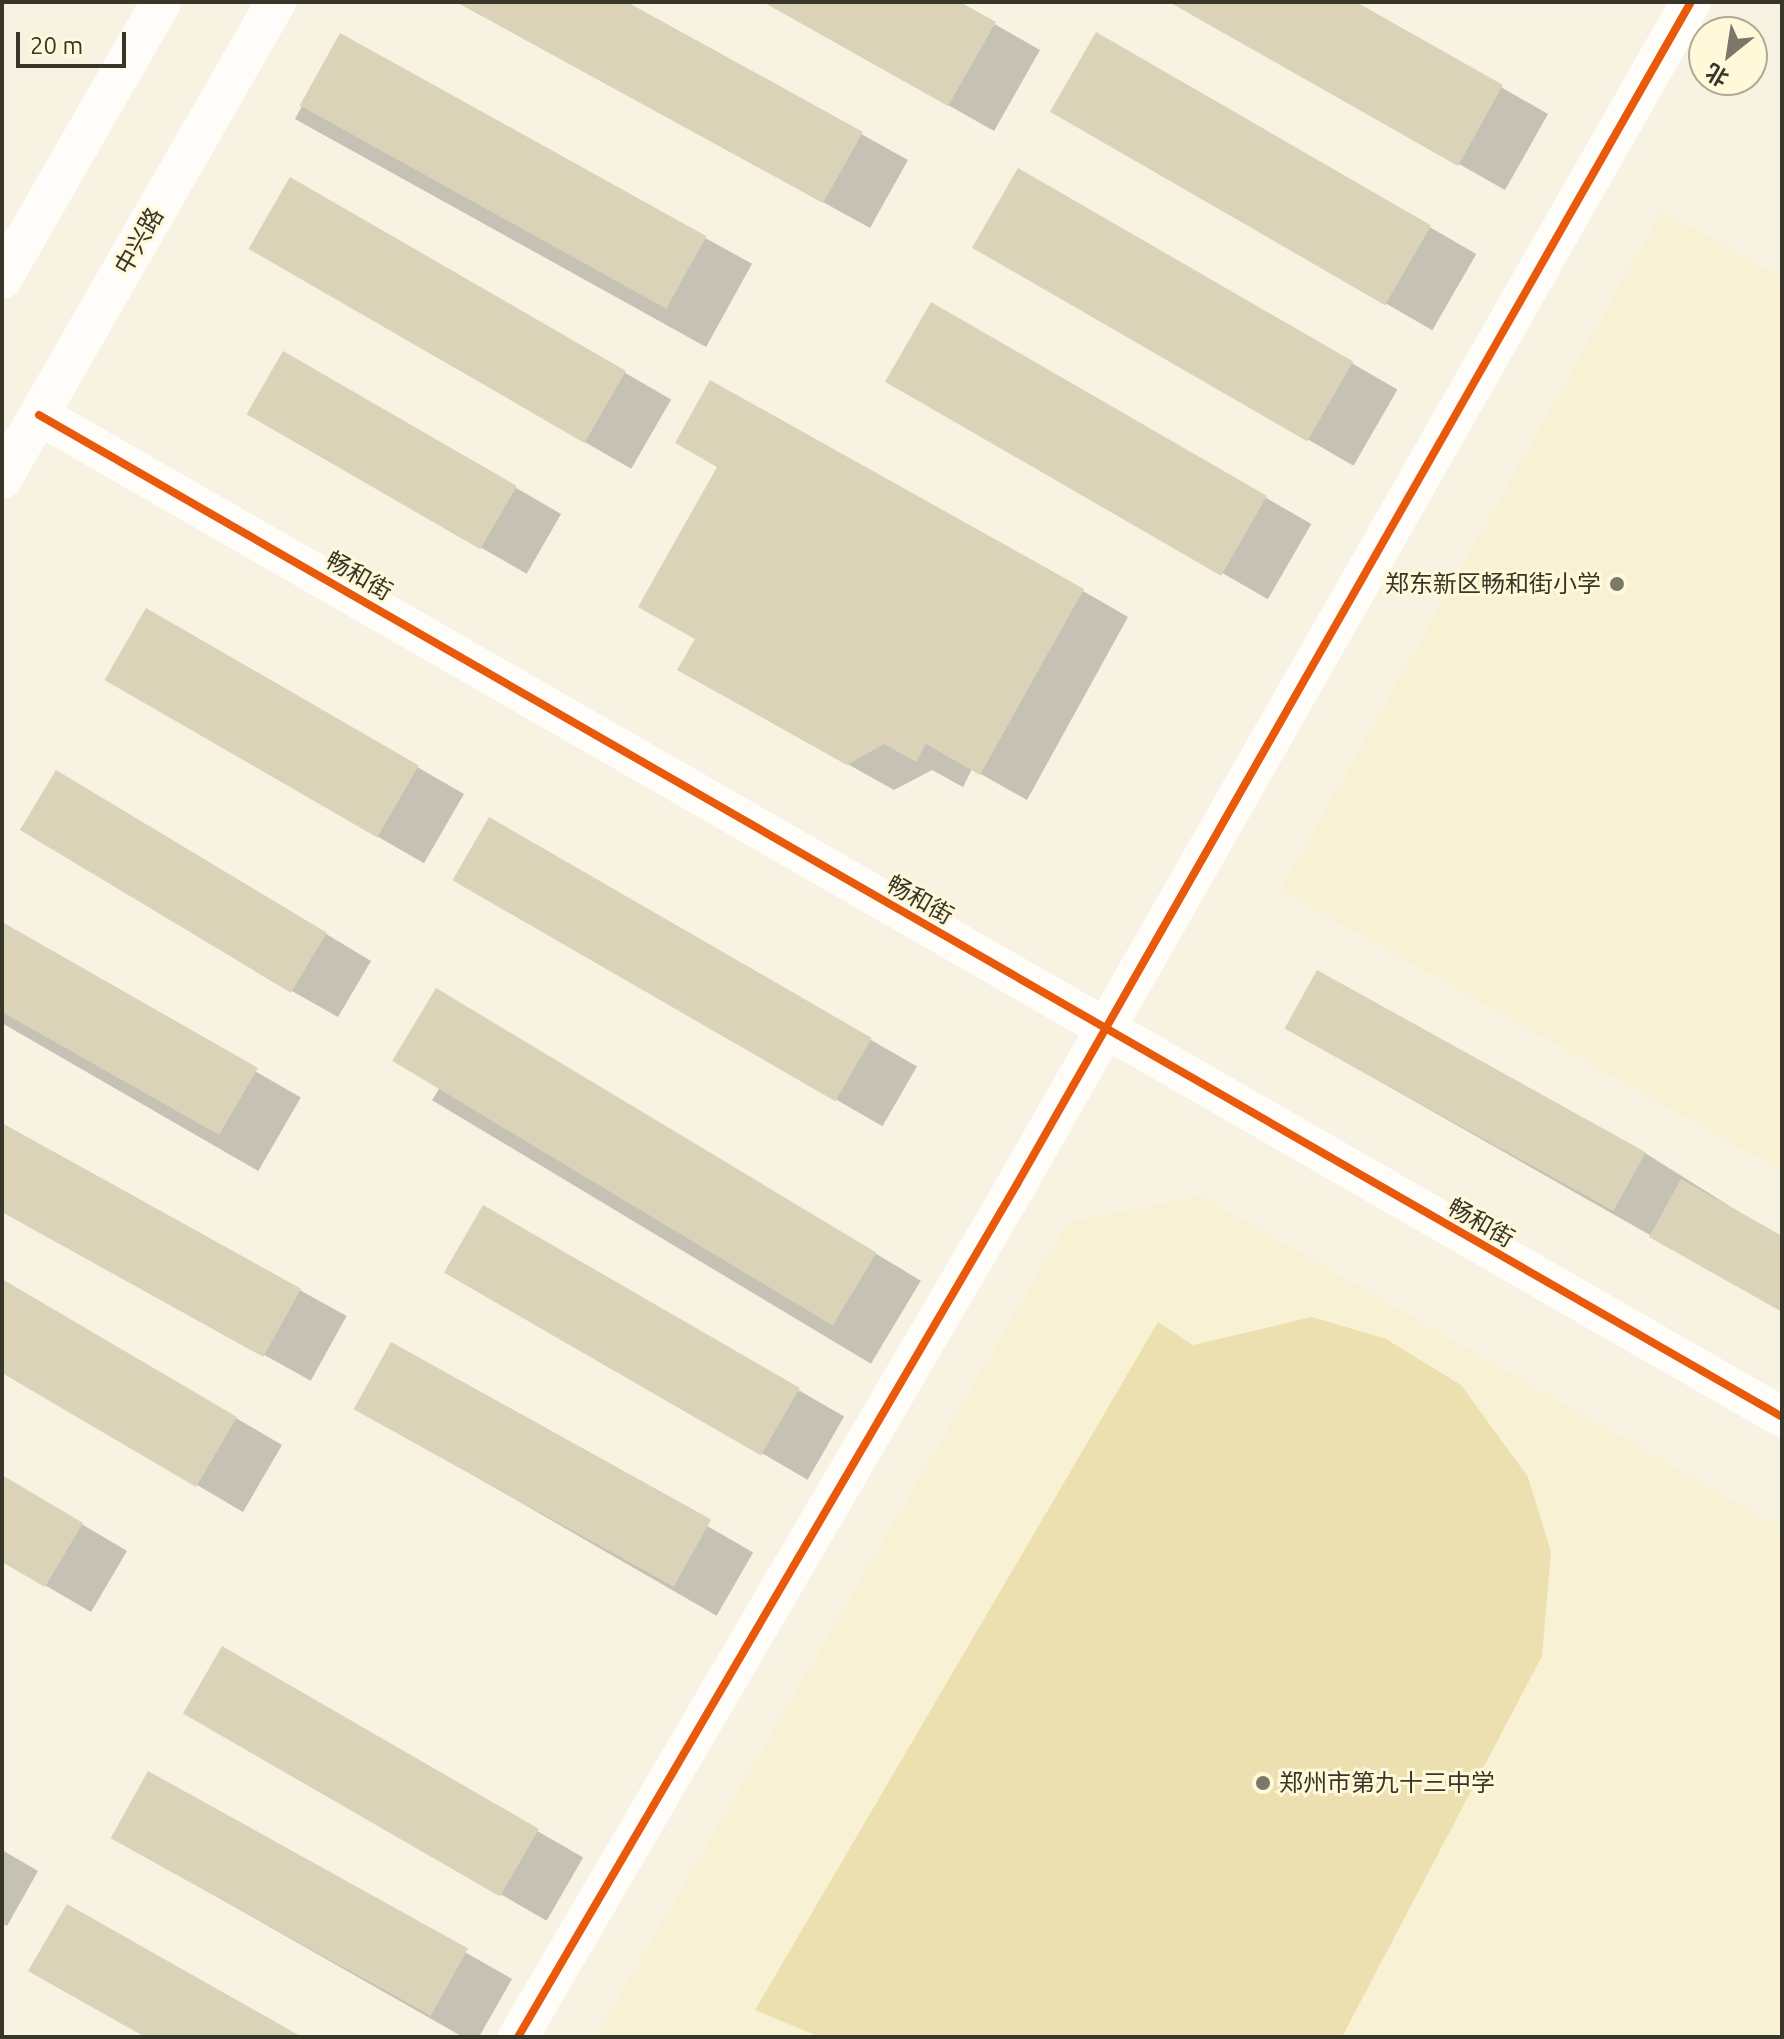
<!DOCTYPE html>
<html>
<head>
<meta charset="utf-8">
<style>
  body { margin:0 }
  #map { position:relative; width:1784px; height:2039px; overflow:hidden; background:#f7f2e1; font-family:Ubuntu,"Noto Sans SC",sans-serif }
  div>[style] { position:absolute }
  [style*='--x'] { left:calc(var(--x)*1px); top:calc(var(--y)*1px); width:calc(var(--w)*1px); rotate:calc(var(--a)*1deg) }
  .built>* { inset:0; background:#f8f1d4 }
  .green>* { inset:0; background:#ede0b0 }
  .shadow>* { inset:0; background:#0003; transform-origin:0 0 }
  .building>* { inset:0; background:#dad3b8; transform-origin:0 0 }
  .minor>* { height:40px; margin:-20px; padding:0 20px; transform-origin:20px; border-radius:20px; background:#fefdfa }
  .cycleway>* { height:8px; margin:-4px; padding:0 4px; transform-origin:4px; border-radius:4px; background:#e8590c }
  .dots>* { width:22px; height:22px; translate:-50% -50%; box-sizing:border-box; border:4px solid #fff8d9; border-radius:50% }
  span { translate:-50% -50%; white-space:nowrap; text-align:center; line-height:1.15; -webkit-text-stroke:6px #fff8d9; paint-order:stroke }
  .street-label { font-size:24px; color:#383529 }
  .poi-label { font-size:24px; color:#383529 }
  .right { translate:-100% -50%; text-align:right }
  .left { translate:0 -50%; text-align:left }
  .frame { position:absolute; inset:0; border:4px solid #383529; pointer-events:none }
  .north { position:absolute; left:1688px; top:16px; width:80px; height:80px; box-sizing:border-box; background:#fff8d9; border:2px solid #afaa93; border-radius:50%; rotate:210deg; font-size:22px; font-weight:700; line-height:32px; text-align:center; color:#383529 }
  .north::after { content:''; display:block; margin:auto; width:28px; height:36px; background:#7b7769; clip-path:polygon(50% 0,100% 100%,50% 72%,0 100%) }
  .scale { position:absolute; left:16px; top:32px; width:110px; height:36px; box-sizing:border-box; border:4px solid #383529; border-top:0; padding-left:10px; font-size:24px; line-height:28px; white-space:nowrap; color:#383529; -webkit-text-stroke:6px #fff8d9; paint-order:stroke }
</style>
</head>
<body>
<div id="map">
  <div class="built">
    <i style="clip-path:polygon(1662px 211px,1782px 278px,1782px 1171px,1281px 890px)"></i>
    <i style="clip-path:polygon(1201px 1196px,1782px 1529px,1782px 2037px,596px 2037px,1068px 1222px)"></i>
  </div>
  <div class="green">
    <i style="clip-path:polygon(1312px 1317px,1386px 1339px,1461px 1385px,1528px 1477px,1551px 1552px,1542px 1656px,1342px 2037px,820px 2037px,755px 2010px,1158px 1322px,1193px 1345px)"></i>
  </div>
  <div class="shadow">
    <i style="clip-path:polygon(460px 2px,623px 2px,908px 160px,870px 228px)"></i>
    <i style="clip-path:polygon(766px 2px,956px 2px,1040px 50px,994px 131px)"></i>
    <i style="clip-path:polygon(1173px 2px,1352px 2px,1548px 114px,1505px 190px)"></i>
    <i style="left:1097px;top:35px;width:438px;height:88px;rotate:30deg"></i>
    <i style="left:341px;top:36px;width:470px;height:95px;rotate:29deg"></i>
    <i style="left:1019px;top:171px;width:437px;height:88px;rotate:30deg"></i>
    <i style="left:291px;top:180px;width:439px;height:80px;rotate:30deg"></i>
    <i style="left:932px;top:305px;width:438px;height:87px;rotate:30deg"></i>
    <i style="left:284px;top:354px;width:320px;height:69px;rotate:30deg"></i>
    <i style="clip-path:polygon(1083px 591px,1128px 617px,1027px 800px,972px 769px,963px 787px,932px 770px,894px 790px,726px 696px)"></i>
    <i style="left:147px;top:611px;width:366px;height:80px;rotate:30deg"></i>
    <i style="clip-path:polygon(102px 799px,371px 961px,338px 1017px,292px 991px)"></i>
    <i style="left:490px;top:820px;width:493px;height:69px;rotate:30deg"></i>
    <i style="left:2px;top:925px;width:345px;height:85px;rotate:30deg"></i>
    <i style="left:482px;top:1017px;width:512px;height:97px;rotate:31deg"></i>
    <i style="clip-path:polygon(1333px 1055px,1645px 1153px,1782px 1239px,1782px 1310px)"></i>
    <i style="left:2px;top:1125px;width:394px;height:74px;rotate:29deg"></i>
    <i style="left:483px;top:1208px;width:417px;height:73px;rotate:30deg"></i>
    <i style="clip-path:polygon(2px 1281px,282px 1445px,243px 1512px,2px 1370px)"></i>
    <i style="left:392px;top:1344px;width:417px;height:73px;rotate:30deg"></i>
    <i style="clip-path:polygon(2px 1477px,127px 1551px,91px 1612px,2px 1560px)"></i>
    <i style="left:222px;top:1649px;width:417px;height:73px;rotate:30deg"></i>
    <i style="clip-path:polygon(149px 1773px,512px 1979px,479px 2037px,463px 2037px,112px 1837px)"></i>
    <i style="clip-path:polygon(2px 1850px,38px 1871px,7px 1926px,2px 1923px)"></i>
  </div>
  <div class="building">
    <i style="clip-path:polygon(456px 2px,627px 2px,863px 132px,823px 203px)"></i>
    <i style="clip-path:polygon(763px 2px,960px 2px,996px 22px,948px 106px)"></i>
    <i style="clip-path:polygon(1169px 2px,1356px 2px,1503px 85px,1458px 166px)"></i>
    <i style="left:1096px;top:32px;width:387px;height:92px;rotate:30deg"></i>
    <i style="left:340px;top:33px;width:419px;height:83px;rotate:29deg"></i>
    <i style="left:1018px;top:168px;width:387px;height:92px;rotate:30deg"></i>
    <i style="left:290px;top:177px;width:388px;height:83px;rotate:30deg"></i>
    <i style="left:931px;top:302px;width:388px;height:92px;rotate:30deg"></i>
    <i style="left:283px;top:351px;width:270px;height:73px;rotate:30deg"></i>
    <i style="clip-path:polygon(710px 380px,1084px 589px,980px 775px,926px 744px,916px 762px,884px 744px,847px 765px,677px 670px,695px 639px,638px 607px,717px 467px,675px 443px)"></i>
    <i style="left:146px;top:608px;width:315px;height:83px;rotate:30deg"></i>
    <i style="left:56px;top:770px;width:316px;height:70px;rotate:31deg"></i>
    <i style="left:489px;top:817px;width:442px;height:73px;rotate:30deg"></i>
    <i style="clip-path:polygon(2px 922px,258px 1068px,219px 1135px,2px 1012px)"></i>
    <i style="left:1317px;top:970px;width:376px;height:67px;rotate:29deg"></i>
    <i style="left:436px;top:988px;width:514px;height:85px;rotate:31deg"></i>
    <i style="left:2px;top:1123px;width:342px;height:78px;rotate:29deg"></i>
    <i style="clip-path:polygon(1681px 1179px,1782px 1236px,1782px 1312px,1649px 1237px)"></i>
    <i style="left:483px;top:1205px;width:366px;height:78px;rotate:30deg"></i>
    <i style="clip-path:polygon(2px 1279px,237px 1417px,196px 1487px,2px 1373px)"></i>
    <i style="left:391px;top:1342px;width:366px;height:77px;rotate:29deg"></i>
    <i style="clip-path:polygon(2px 1475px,83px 1523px,45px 1587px,2px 1562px)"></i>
    <i style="left:222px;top:1646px;width:366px;height:78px;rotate:30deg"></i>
    <i style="left:148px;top:1771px;width:366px;height:77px;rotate:29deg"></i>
    <i style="clip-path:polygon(67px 1904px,302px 2037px,145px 2037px,28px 1971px)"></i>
  </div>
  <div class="minor">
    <i style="--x:2;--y:279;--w:319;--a:-60.1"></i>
    <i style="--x:39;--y:415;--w:2010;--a:29.89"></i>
    <i style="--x:2;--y:479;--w:550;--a:-60.13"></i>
    <i style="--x:518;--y:2037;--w:988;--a:-59.67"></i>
    <i style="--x:1017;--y:1184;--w:1361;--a:-60.31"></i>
  </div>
  <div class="cycleway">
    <i style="--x:39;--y:415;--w:2010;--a:29.89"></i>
    <i style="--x:518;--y:2037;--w:988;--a:-59.67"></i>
    <i style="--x:1017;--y:1184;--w:1361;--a:-60.31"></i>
  </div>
  <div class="dots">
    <i style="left:1617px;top:584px;background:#7b7769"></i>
    <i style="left:1263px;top:1783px;background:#7b7769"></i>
  </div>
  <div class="street-label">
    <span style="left:139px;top:241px;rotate:-60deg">中兴路</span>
    <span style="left:359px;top:576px;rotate:30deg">畅和街</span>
    <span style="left:920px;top:900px;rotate:30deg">畅和街</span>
    <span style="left:1481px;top:1223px;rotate:30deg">畅和街</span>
  </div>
  <div class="poi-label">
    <span class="right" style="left:1601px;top:584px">郑东新区畅和街小学</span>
    <span class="left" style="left:1279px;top:1783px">郑州市第九十三中学</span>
  </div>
  <div class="frame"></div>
  <div class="north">北</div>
  <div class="scale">20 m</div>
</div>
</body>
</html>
